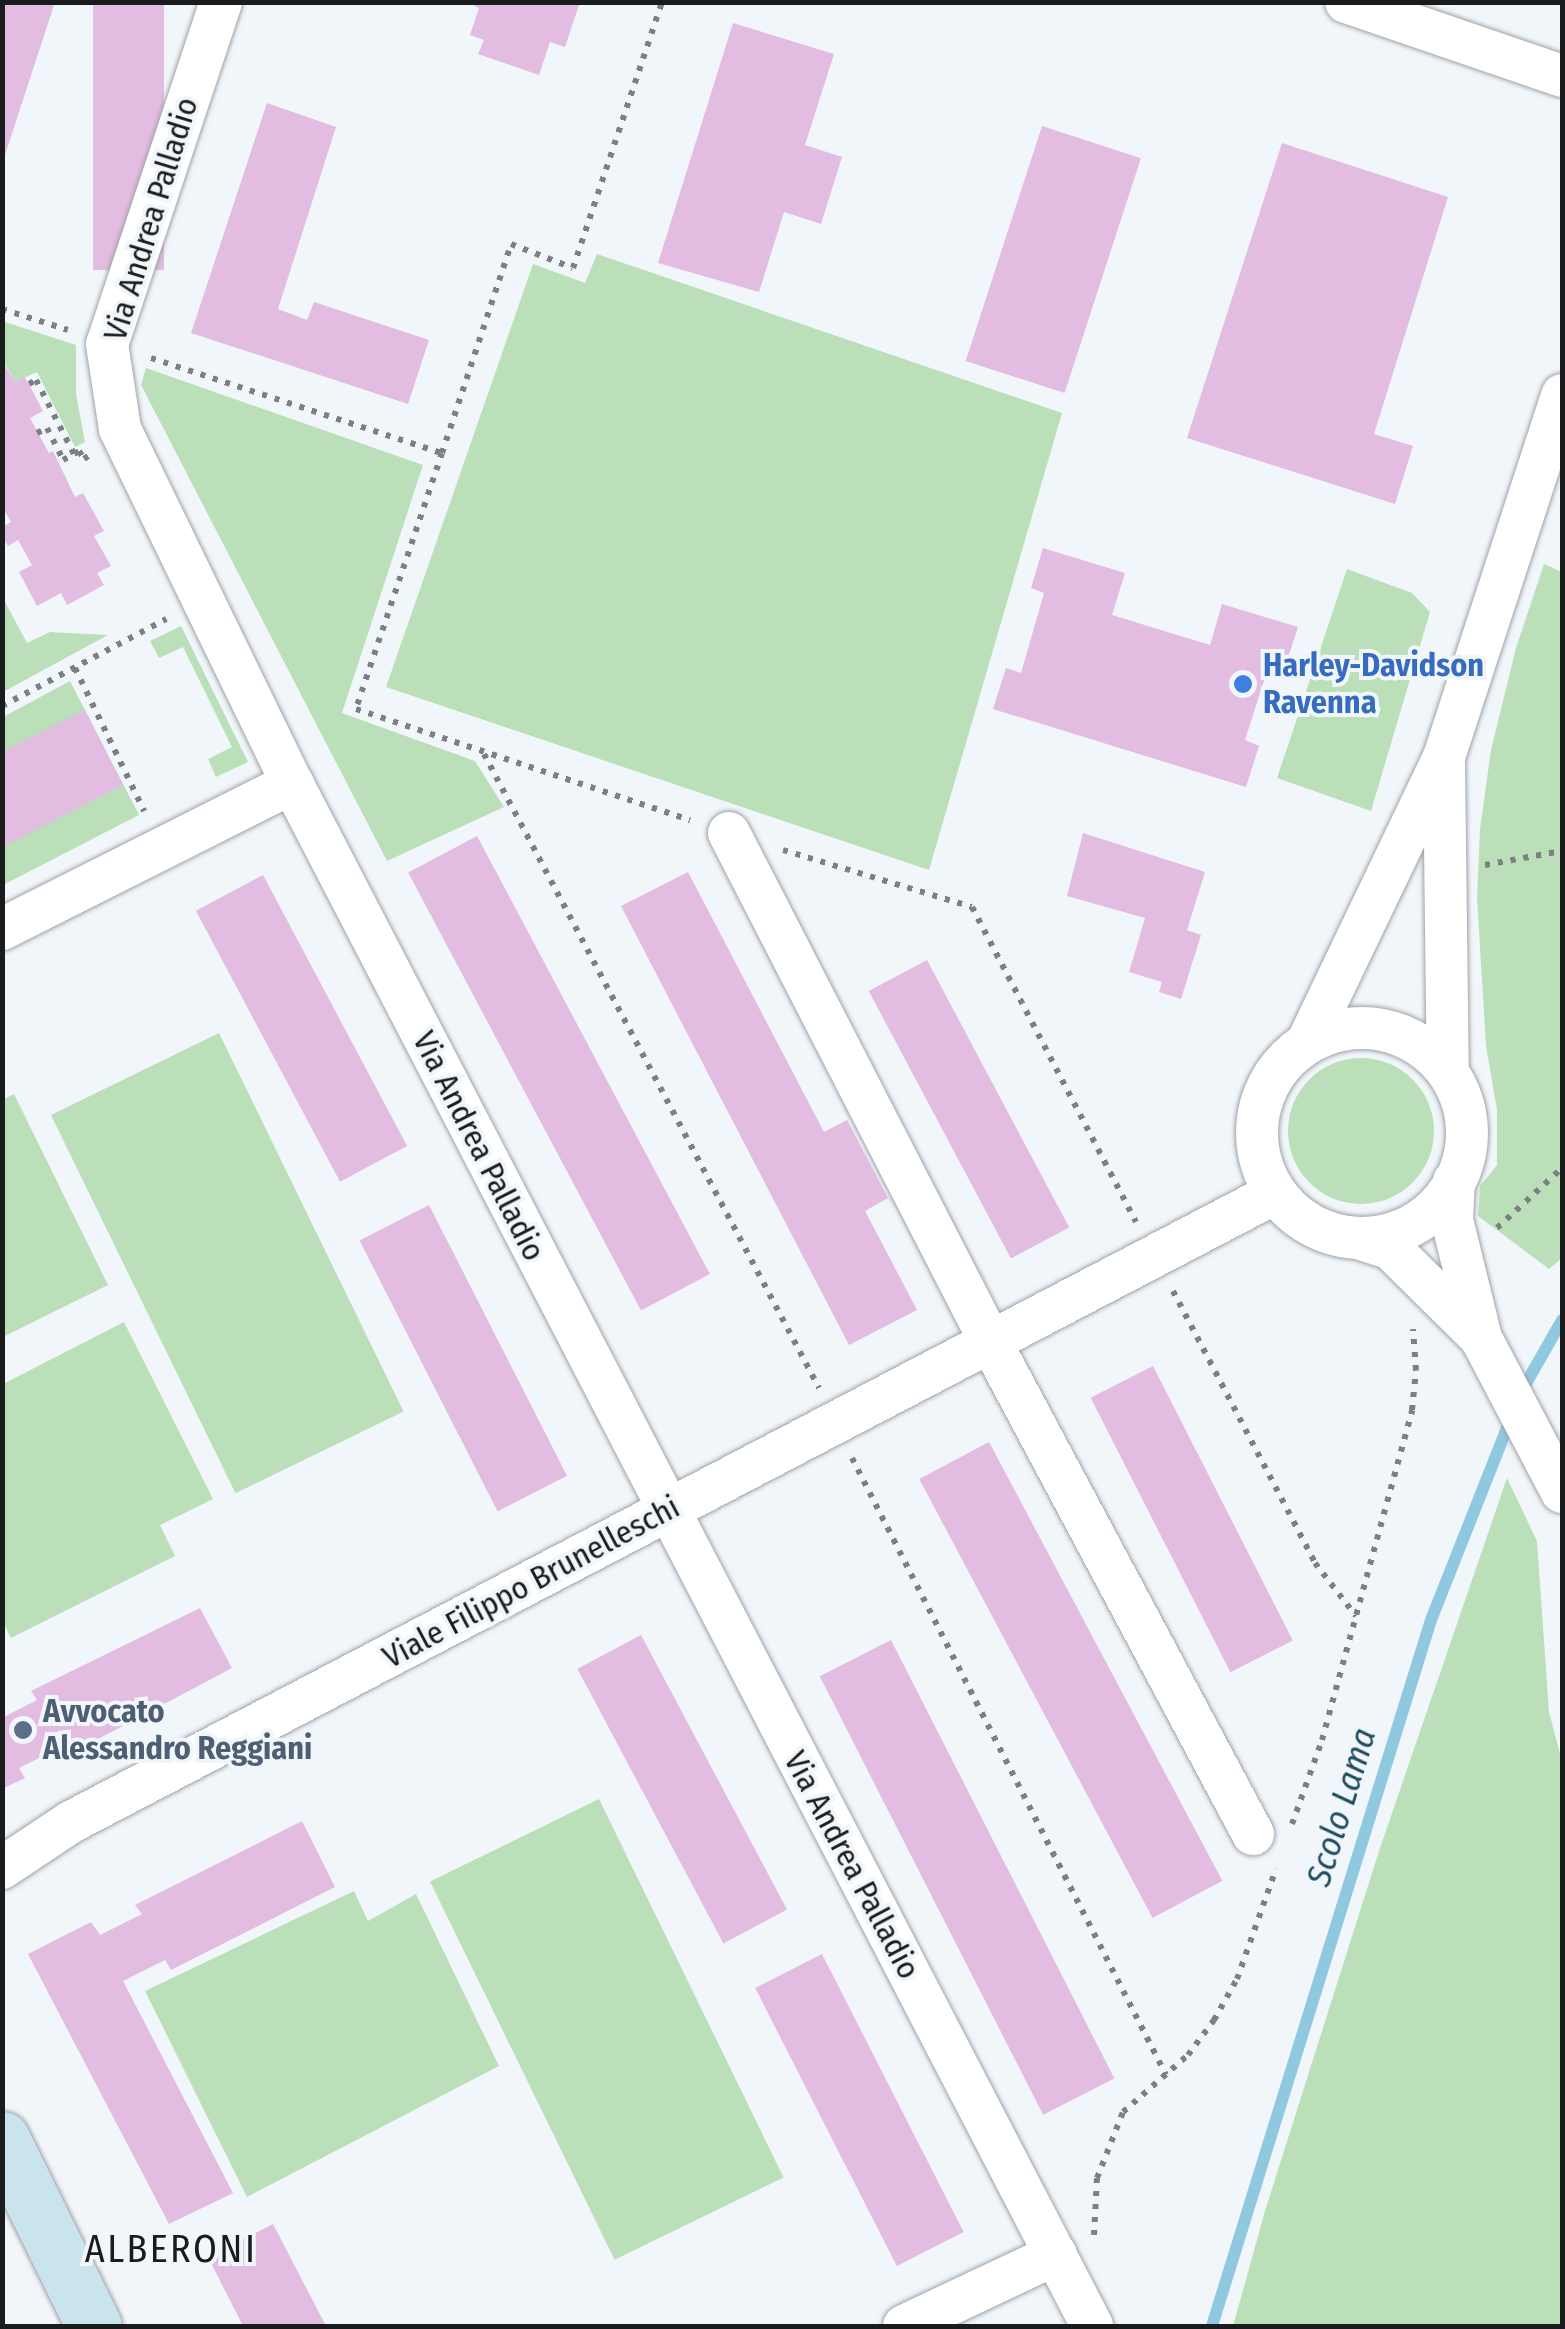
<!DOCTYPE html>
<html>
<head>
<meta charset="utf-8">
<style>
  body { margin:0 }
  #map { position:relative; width:1565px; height:2329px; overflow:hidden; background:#f1f6fa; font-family:"Fira Sans Condensed",sans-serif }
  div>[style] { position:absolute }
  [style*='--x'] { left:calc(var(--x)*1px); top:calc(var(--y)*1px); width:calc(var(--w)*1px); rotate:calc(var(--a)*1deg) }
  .green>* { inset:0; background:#bbe0b9; transform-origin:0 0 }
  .round { border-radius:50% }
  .stream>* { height:12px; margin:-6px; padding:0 6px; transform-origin:6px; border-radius:6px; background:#90c8e0 }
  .building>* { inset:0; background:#e3bce2; transform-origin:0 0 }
  .path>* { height:6px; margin-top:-3px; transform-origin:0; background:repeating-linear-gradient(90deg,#7c8082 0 5px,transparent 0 13px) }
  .roads { filter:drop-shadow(0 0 2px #9fa3a8) drop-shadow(0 0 2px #9fa3a8) }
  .street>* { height:42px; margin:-21px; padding:0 21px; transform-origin:21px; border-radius:21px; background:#fff }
  .street>.ring { margin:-21px; padding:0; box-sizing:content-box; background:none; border:42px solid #fff; border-radius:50% }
  .secondary>* { height:55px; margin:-27.5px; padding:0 27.5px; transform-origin:27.5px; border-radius:27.5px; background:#cae4ee }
  .dots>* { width:28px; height:28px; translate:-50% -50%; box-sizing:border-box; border:5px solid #f1f6fa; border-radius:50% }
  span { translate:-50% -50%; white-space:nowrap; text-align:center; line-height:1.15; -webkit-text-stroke:8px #f1f6fa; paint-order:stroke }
  .street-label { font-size:32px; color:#191b1c }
  .shop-label { font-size:32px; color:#366cbe; font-weight:700 }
  .left { translate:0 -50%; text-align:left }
  .service-label { font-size:32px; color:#4e5e75; font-weight:700 }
  .water-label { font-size:35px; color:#1f4d5f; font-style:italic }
  .quarter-label { font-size:38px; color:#191b1c; letter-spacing:2.5px }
  .frame { position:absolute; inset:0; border:5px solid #191b1c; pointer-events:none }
</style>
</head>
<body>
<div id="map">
  <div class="green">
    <i style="clip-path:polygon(597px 254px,1062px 413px,929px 870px,386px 687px,533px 264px,585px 283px)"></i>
    <i style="clip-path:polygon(2px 321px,76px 345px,76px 394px,85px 442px,75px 447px,37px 372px,15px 382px,3px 360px)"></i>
    <i style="clip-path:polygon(146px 368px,423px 465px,342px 713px,475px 761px,504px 807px,387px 861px,141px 385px)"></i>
    <i style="clip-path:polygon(1544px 564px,1562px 572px,1562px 1258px,1549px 1269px,1478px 1216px,1480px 1186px,1497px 1165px,1497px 1110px,1486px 1046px,1477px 898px,1480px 829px,1491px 750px,1516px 648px)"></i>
    <i style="clip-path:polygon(1347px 569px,1412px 593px,1430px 612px,1371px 811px,1277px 778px)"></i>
    <i style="clip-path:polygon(2px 596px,27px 643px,50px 632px,108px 635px,3px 692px)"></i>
    <i style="clip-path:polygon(181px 626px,248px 762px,216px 777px,208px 759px,232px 747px,183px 647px,159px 658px,150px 641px)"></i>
    <i style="clip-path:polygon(70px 681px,139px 815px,3px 885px,3px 717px)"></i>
    <i style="left:219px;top:1033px;width:421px;height:187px;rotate:64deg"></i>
    <i class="round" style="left:1288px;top:1058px;width:146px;height:146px"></i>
    <i style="clip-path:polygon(14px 1094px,108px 1285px,3px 1337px,2px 1100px)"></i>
    <i style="clip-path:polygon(124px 1322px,213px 1499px,160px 1525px,175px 1556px,11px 1638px,2px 1620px,3px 1384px)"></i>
    <i style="clip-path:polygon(1507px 1478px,1537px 1541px,1549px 1712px,1562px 1761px,1562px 2326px,1233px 2326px,1265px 2211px,1379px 1851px)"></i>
    <i style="left:599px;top:1799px;width:421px;height:188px;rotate:64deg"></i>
    <i style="clip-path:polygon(354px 1891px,368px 1921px,416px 1894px,499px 2066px,247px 2197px,145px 1991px)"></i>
  </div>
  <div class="stream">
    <i style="--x:1520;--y:1394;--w:85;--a:-60.4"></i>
    <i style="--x:1212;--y:2326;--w:739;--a:-72.77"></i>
    <i style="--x:1431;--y:1620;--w:217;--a:-68.4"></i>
  </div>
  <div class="building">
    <i style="clip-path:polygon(2px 2px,55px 2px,3px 161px,2px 161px)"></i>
    <i style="left:93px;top:2px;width:71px;height:268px"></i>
    <i style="clip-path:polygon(467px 2px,580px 2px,565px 47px,550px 42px,539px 75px,478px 54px,484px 40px,470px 35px,479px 8px)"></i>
    <i style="clip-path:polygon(733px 23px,834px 54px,805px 145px,842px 157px,821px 224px,784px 212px,759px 292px,658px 263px)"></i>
    <i style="clip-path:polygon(267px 103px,336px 127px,278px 309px,307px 320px,314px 302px,429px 340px,408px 404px,191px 333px)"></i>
    <i style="left:1042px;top:126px;width:104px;height:247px;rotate:18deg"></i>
    <i style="clip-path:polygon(1282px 143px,1448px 197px,1374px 434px,1413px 446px,1395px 504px,1187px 438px)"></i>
    <i style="clip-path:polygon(2px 360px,15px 382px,24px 377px,29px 384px,43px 411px,30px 418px,49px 453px,53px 451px,75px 497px,83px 493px,104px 531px,94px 536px,111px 566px,97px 573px,104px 585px,67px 605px,61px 593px,37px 606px,19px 572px,32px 565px,18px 540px,8px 546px,2px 536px,2px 527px,11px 522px,2px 506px)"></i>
    <i style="clip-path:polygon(1043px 548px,1125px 573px,1112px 615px,1210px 645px,1222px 604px,1298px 627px,1284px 670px,1269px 665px,1245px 740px,1259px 746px,1246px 787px,993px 709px,1006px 668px,1021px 673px,1044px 593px,1031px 588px)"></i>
    <i style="clip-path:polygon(85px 710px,123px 785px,2px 847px,2px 752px)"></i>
    <i style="clip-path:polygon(1083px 833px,1205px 872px,1187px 930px,1201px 935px,1181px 999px,1159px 992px,1162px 982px,1129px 972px,1145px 918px,1067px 896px)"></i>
    <i style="left:477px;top:836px;width:496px;height:78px;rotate:62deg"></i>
    <i style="clip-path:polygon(688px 872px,824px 1132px,847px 1120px,888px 1198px,865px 1211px,917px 1310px,849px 1345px,621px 906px)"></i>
    <i style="left:263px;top:875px;width:307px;height:76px;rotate:62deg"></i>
    <i style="left:927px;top:960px;width:303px;height:66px;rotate:62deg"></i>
    <i style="left:429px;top:1205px;width:304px;height:78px;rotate:63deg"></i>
    <i style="left:1153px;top:1366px;width:308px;height:70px;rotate:63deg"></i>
    <i style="left:989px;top:1442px;width:497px;height:79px;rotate:62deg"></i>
    <i style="clip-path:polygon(200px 1608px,232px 1668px,66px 1756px,61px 1747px,19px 1768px,25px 1778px,2px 1789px,2px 1718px,37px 1700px,31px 1691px)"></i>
    <i style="left:641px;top:1635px;width:311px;height:72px;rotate:62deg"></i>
    <i style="left:891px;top:1640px;width:492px;height:80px;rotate:63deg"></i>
    <i style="clip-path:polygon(302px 1821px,335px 1887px,171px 1970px,165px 1960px,123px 1981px,233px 2193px,169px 2224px,28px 1954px,91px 1922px,100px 1935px,142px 1914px,135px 1905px)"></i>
    <i style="left:822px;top:1954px;width:312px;height:75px;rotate:63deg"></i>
    <i style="clip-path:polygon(273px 2224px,326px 2326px,243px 2326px,208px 2257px)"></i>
  </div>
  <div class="path">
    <i style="--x:2;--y:309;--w:69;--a:17.7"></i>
    <i style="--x:151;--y:358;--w:306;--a:18.1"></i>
    <i style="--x:442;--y:453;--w:270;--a:108.6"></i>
    <i style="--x:356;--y:709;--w:352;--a:18.4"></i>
    <i style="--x:29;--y:384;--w:8;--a:-30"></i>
    <i style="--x:36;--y:380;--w:83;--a:62.8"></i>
    <i style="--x:37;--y:433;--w:11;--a:-27"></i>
    <i style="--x:47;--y:428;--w:36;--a:63"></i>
    <i style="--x:63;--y:460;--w:18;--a:-29"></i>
    <i style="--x:79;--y:451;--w:9;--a:58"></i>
    <i style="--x:84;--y:459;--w:5;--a:-37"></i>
    <i style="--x:442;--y:453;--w:220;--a:-71.7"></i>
    <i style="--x:511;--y:244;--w:66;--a:21.2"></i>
    <i style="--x:573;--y:268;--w:280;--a:-71.5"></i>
    <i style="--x:75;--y:668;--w:159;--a:64.2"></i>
    <i style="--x:2;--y:706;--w:186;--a:-27.9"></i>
    <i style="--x:484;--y:754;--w:717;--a:62.15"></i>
    <i style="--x:783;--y:850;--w:197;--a:16.8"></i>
    <i style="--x:972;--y:907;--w:355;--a:62.5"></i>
    <i style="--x:1485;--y:865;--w:78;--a:-10.3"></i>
    <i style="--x:1497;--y:1228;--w:88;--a:-42.7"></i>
    <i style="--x:1173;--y:1291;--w:307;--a:62.4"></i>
    <i style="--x:1315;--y:1563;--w:67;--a:52.3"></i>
    <i style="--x:852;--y:1458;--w:692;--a:63.03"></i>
    <i style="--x:1292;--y:1824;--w:89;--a:-70.3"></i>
    <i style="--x:1322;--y:1740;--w:342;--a:-74.7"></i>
    <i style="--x:1412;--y:1410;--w:40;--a:-84.3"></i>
    <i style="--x:1416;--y:1370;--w:41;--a:-94.2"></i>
    <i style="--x:1094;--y:2235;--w:57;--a:-87"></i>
    <i style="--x:1097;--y:2178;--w:71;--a:-68.5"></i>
    <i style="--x:1123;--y:2112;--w:86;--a:-41.2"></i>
    <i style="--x:1188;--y:2055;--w:44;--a:-53.4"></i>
    <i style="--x:1214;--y:2020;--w:47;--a:-60.7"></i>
    <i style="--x:1237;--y:1979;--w:117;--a:-70.5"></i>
  </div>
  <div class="roads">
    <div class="street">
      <i style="--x:221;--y:2;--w:360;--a:108.4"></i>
      <i style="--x:107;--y:344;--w:86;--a:81.3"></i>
      <i style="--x:120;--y:429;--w:394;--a:64.1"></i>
      <i style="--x:292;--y:783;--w:1738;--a:62.59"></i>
      <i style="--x:1346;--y:2;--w:228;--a:18.9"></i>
      <i style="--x:1444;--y:762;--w:309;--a:89.3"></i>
      <i style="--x:729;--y:833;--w:571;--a:62.81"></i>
      <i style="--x:990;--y:1341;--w:559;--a:61.92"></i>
      <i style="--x:2;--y:929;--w:325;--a:-26.7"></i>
      <i class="ring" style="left:1257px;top:1028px;width:168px;height:168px"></i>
      <i style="--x:1307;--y:1043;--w:317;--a:-64.4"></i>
      <i style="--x:1444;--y:757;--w:381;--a:-71.9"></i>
      <i style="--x:1454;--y:1181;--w:39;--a:93"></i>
      <i style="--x:1452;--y:1220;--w:122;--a:76.2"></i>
      <i style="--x:1481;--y:1338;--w:174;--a:62.3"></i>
      <i style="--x:1358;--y:1238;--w:35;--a:18"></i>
      <i style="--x:1391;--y:1249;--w:121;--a:44.7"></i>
      <i style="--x:2;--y:1868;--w:83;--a:-33.7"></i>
      <i style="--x:71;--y:1822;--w:1358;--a:-27.58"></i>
      <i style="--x:904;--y:2326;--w:168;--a:-25.3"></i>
    </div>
    <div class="secondary">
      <i style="--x:2;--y:2139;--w:208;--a:63.8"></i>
    </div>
  </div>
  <div class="dots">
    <i style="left:1243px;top:684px;background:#3f7fe0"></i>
    <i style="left:23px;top:1730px;background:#5c6f8a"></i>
  </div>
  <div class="street-label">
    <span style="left:151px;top:219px;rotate:-73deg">Via Andrea Palladio</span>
    <span style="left:479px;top:1146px;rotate:63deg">Via Andrea Palladio</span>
    <span style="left:531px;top:1582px;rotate:-28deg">Viale Filippo Brunelleschi</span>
    <span style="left:852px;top:1865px;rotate:62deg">Via Andrea Palladio</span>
  </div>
  <div class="shop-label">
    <span class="left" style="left:1263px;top:684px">Harley-Davidson<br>Ravenna</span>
  </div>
  <div class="service-label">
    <span class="left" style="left:43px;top:1730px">Avvocato<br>Alessandro Reggiani</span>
  </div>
  <div class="water-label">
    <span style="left:1341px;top:1807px;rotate:-73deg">Scolo Lama</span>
  </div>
  <div class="quarter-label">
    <span style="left:171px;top:2250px">ALBERONI</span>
  </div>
  <div class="frame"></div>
</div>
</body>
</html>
